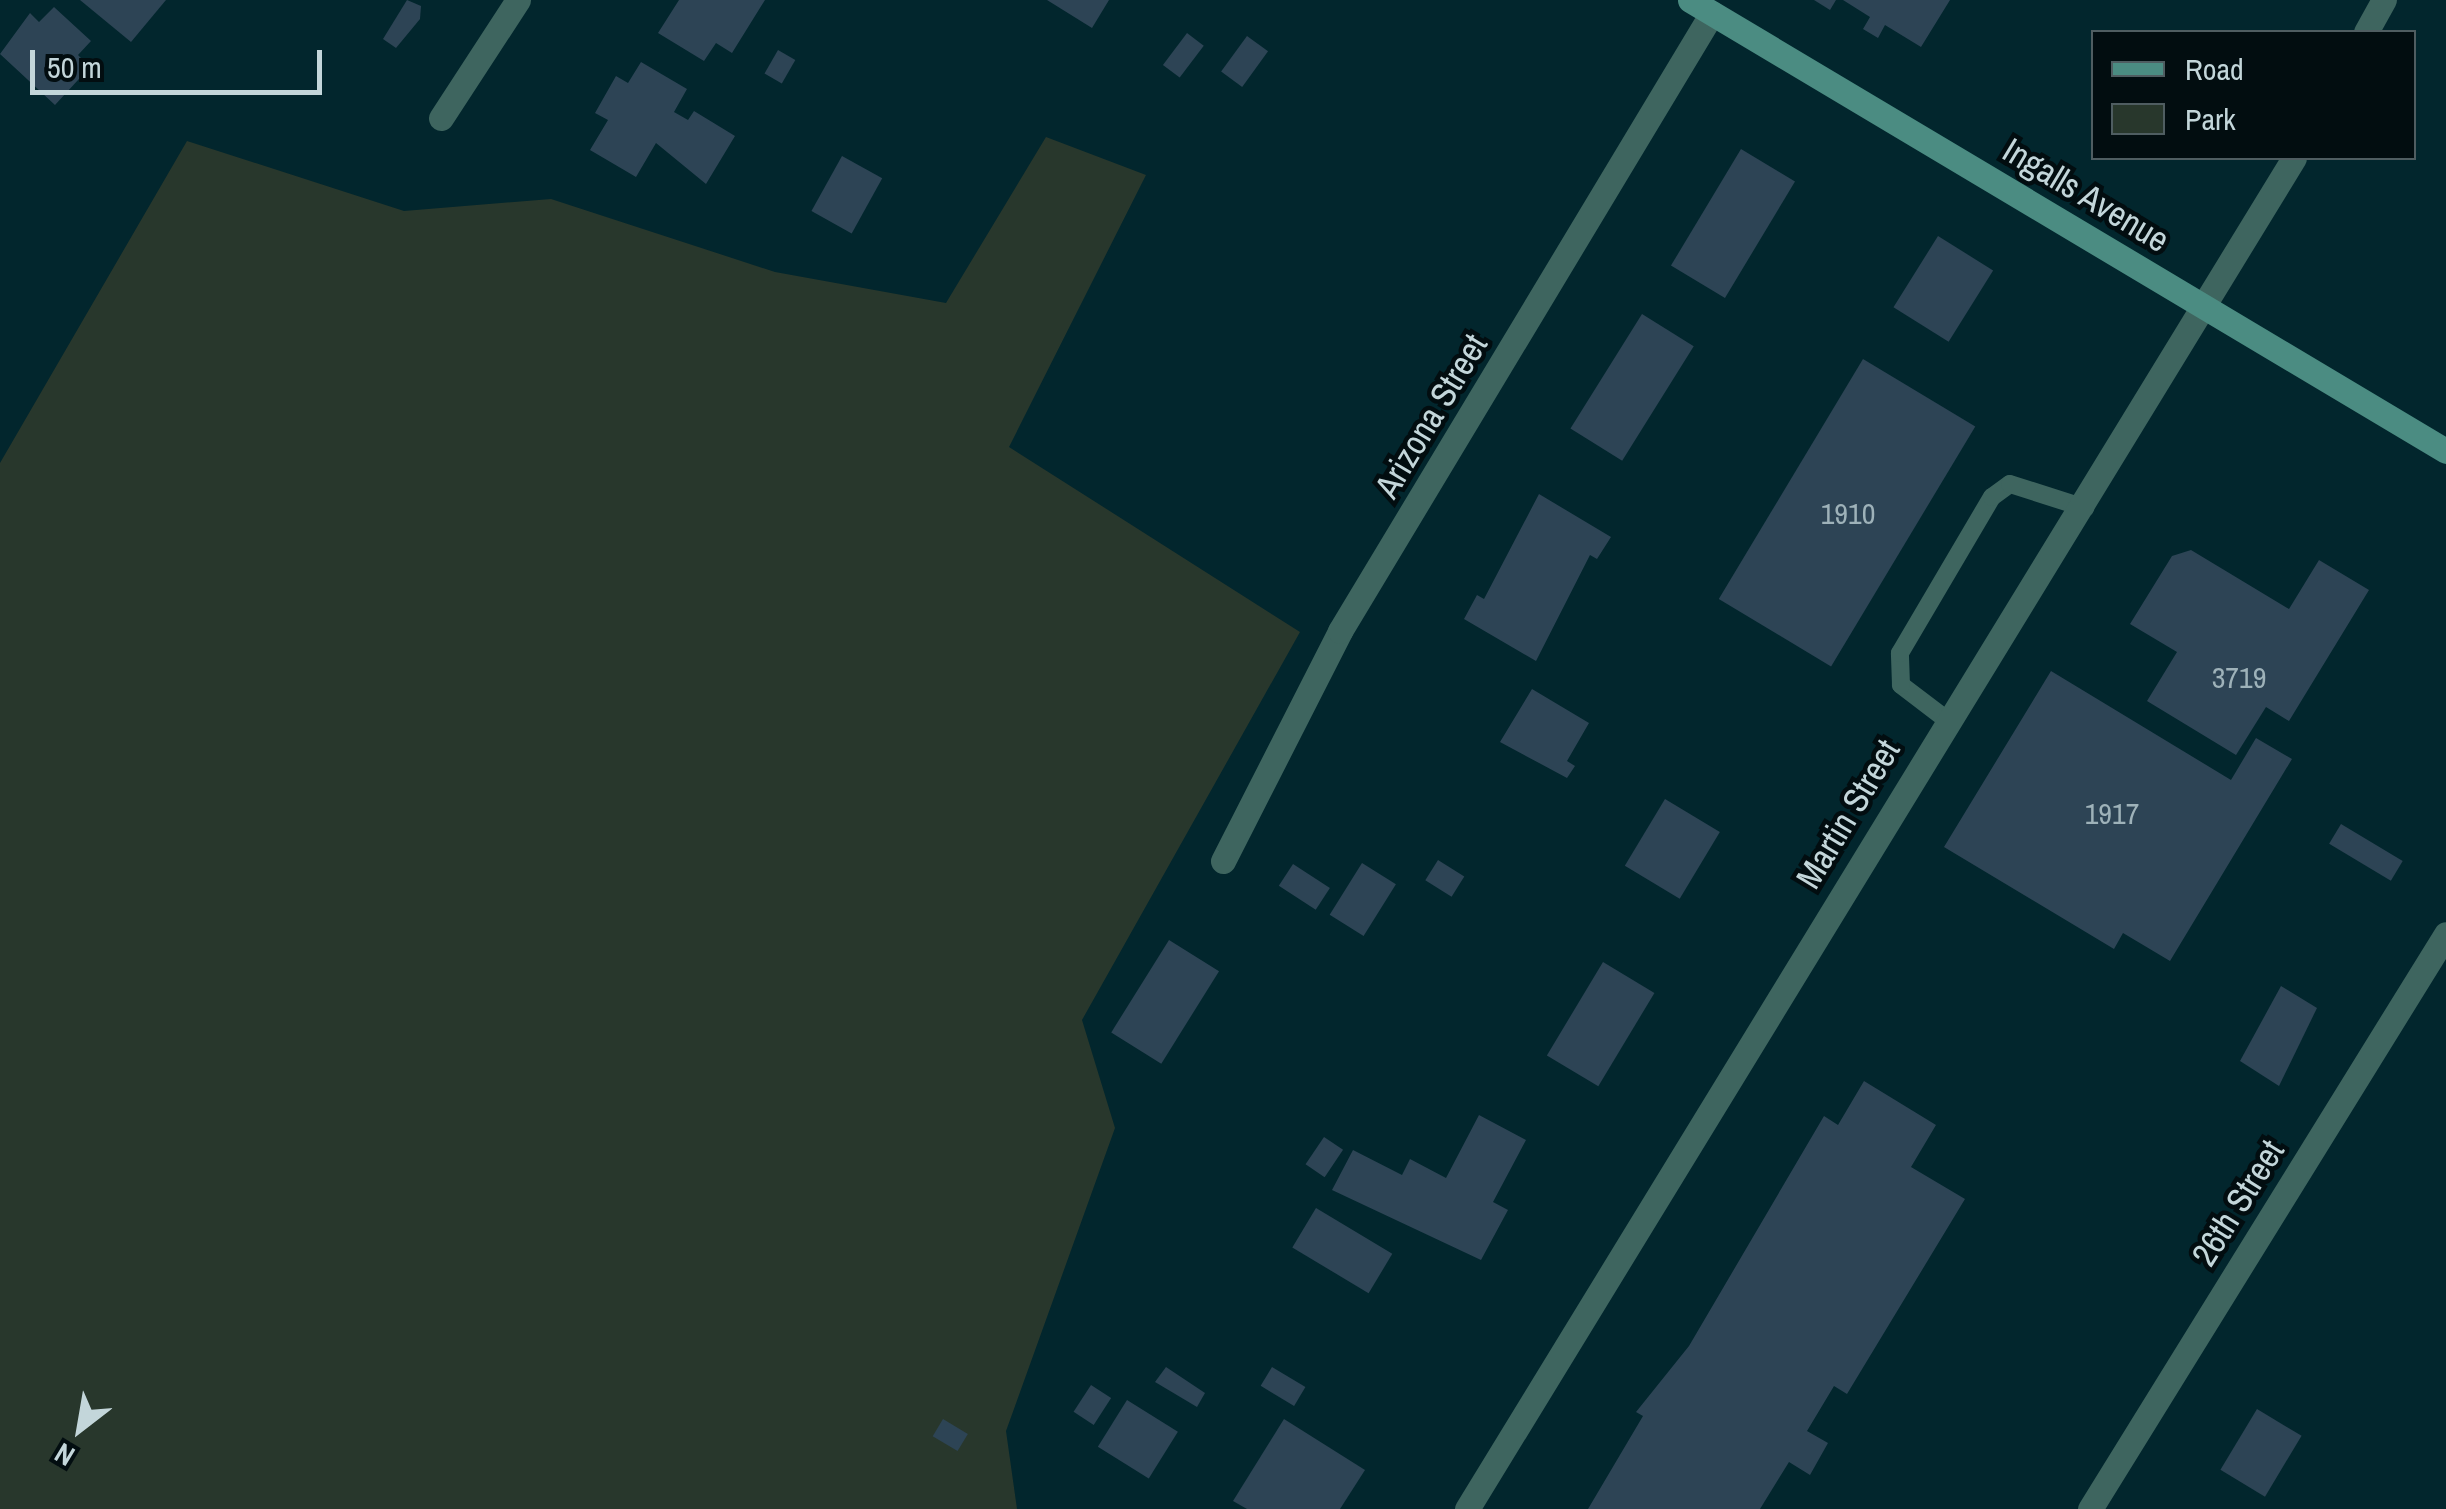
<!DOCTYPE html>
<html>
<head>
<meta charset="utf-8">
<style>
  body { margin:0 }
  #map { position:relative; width:2446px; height:1509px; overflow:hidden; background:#02262d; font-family:"Archivo Narrow",sans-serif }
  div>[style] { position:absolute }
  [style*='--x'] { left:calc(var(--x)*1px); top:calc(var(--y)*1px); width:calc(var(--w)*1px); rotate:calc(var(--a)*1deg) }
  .green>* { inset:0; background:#28372c }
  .building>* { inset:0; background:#2d4455; transform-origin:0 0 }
  .service>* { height:18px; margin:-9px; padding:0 9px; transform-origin:9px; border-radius:9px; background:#3e655f }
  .minor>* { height:25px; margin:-12.5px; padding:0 12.5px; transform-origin:12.5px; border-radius:12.5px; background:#3e655f }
  .tertiary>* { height:25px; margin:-12.5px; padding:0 12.5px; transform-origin:12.5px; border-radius:12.5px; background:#3e655f }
  .secondary>* { height:25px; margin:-12.5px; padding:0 12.5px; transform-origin:12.5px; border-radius:12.5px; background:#4b8c82 }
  span { translate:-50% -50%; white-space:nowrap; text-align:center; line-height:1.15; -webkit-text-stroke:9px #020d10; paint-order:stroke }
  .number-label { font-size:30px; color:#9eb2b9 }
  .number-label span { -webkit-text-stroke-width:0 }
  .street-label { font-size:35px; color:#c3d6da }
  .legend { position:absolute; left:2091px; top:30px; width:325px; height:130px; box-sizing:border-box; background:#020d10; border:2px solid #4f5d61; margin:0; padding:12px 18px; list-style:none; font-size:30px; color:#c3d6da }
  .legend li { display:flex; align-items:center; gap:20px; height:50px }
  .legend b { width:50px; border:2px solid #4f5d61 }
  .north { position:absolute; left:30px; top:1379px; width:100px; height:100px; -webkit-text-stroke:8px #020d10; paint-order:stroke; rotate:211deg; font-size:28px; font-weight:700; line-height:40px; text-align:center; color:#c3d6da }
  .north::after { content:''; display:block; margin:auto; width:35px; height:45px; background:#c3d6da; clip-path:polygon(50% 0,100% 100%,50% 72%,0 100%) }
  .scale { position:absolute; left:30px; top:50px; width:292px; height:45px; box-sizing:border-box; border:5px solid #c3d6da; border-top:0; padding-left:12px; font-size:30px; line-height:35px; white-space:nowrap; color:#c3d6da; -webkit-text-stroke:8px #020d10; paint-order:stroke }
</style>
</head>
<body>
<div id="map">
  <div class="green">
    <i style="clip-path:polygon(1046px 137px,1146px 175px,1009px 447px,1300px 632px,1082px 1020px,1115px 1128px,1006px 1431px,1017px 1509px,0 1509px,0 463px,187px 141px,404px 211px,551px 199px,775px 272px,946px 303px)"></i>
  </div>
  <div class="building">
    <i style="clip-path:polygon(80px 0,166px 0,131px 42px)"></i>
    <i style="clip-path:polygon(407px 0,421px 6px,420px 19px,396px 48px,383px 39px)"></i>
    <i style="clip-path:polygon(679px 0,765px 0,732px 53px,716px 43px,704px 61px,658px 33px)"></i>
    <i style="clip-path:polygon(1047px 0,1109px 0,1092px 28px)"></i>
    <i style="clip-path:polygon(1814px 0,1836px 0,1830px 10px)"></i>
    <i style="clip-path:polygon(1843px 0,1950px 0,1921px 47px,1885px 25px,1878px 38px,1863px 29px,1870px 17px)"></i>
    <i style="clip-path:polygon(54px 7px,91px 41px,78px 55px,90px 67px,55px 105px,0 54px,30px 13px,39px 22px)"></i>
    <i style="left:1187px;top:33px;width:21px;height:40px;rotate:37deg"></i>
    <i style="left:1247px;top:36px;width:26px;height:44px;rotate:36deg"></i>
    <i style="left:778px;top:50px;width:20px;height:27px;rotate:30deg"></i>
    <i style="clip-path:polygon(641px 62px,687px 89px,674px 112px,688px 120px,694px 111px,735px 136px,706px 184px,656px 143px,636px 177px,590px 150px,608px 120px,595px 113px,616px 76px,628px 83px)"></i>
    <i style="left:1741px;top:149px;width:63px;height:136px;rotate:31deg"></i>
    <i style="left:842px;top:156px;width:46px;height:63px;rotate:29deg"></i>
    <i style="left:1938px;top:236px;width:65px;height:84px;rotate:32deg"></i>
    <i style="left:1642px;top:314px;width:61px;height:135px;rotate:32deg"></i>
    <i style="left:1863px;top:359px;width:131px;height:280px;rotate:31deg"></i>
    <i style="clip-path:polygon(1539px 494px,1611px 537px,1597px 559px,1590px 555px,1536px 661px,1464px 619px,1477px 595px,1484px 599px)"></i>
    <i style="clip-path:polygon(2191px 550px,2289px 609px,2319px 560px,2369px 590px,2289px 721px,2266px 707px,2236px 755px,2147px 701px,2177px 652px,2130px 624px,2172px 556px)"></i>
    <i style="clip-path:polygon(2051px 671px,2231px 780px,2256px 738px,2292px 759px,2170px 961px,2123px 933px,2114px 949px,1944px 847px)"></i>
    <i style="clip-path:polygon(1532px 689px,1589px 723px,1567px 761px,1575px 766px,1567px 778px,1500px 742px)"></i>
    <i style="left:1665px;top:799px;width:64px;height:78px;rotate:31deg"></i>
    <i style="left:2341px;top:824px;width:72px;height:23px;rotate:31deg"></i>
    <i style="left:1438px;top:860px;width:31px;height:24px;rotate:32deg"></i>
    <i style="left:1362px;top:863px;width:40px;height:61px;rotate:32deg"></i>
    <i style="left:1293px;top:864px;width:44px;height:26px;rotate:33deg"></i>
    <i style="left:1169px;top:940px;width:59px;height:109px;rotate:32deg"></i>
    <i style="left:1603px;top:962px;width:60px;height:109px;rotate:31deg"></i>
    <i style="clip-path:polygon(2281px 986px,2317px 1008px,2279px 1086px,2240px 1061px)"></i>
    <i style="clip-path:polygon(1864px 1081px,1936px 1125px,1911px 1167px,1965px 1199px,1847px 1394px,1834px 1386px,1807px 1431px,1828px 1443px,1810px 1475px,1789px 1462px,1760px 1509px,1588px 1509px,1643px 1416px,1636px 1412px,1689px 1346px,1824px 1116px,1838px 1125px)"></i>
    <i style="clip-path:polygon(1479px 1115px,1526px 1140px,1493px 1202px,1508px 1210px,1481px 1260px,1332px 1190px,1353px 1150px,1402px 1175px,1410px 1159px,1446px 1178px)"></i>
    <i style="left:1324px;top:1137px;width:23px;height:33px;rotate:34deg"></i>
    <i style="left:1316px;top:1208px;width:89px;height:46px;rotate:31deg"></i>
    <i style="clip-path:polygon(1166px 1367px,1205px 1393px,1197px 1407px,1155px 1382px)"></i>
    <i style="left:1272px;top:1367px;width:39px;height:22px;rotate:31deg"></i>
    <i style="left:1091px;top:1385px;width:24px;height:32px;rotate:33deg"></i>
    <i style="left:1127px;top:1400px;width:60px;height:55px;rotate:32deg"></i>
    <i style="left:2257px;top:1409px;width:52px;height:71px;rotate:31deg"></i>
    <i style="left:943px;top:1419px;width:29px;height:20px;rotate:31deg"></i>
    <i style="clip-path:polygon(1284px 1419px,1365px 1470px,1340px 1509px,1247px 1509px,1233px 1501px)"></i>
  </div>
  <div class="service">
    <i style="--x:1947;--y:720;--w:58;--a:-142.7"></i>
    <i style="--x:1901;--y:685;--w:32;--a:-92"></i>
    <i style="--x:1900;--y:653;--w:181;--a:-59.5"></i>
    <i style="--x:1992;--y:497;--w:22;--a:-36"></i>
    <i style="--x:2010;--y:484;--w:79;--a:17.7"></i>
  </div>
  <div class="minor">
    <i style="--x:441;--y:118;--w:141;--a:-56.9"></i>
    <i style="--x:1223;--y:861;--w:258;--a:-63"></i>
    <i style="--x:1340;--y:631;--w:721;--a:-58.95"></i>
    <i style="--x:2090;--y:1509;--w:676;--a:-58.24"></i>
  </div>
  <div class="tertiary">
    <i style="--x:2366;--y:32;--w:37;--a:-61"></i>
    <i style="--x:1467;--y:1509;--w:1584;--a:-58.53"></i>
  </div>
  <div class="secondary">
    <i style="--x:1690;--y:0;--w:880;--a:30.82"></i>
  </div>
  <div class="number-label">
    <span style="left:1848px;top:513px">1910</span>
    <span style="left:2239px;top:677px">3719</span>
    <span style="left:2112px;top:813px">1917</span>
  </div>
  <div class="street-label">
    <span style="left:2086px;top:195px;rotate:31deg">Ingalls Avenue</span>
    <span style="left:1431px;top:416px;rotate:-59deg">Arizona Street</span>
    <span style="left:1848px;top:814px;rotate:-59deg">Martin Street</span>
    <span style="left:2238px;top:1203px;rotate:-58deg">26th Street</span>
  </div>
  <ul class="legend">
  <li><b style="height:12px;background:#4b8c82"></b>Road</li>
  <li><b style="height:28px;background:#28372c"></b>Park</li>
  </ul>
  <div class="north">N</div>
  <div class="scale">50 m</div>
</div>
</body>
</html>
